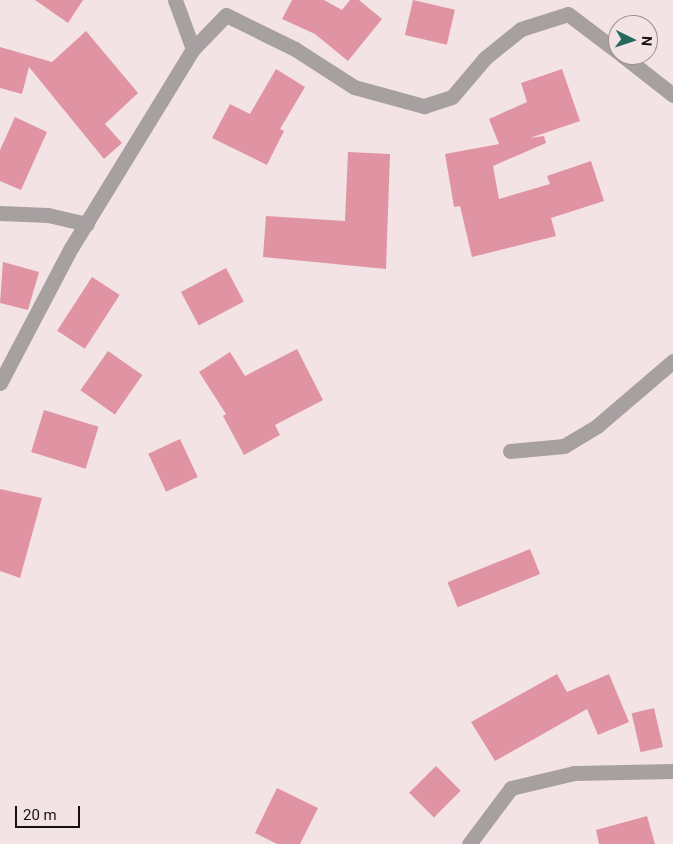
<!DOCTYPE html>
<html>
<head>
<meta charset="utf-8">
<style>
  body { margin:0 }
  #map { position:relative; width:673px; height:844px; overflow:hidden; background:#f4e3e5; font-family:Roboto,sans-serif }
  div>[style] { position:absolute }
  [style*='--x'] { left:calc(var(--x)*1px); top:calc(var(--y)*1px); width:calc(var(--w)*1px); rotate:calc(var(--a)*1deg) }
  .building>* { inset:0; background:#e094a3; transform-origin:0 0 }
  .minor>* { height:15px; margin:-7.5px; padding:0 7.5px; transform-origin:7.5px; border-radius:7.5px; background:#a7a0a1 }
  span { translate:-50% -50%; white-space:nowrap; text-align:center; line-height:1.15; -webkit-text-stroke:5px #f4e3e5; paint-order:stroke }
  .north { position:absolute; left:608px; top:15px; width:50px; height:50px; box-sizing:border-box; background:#f4e3e5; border:1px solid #9c8f91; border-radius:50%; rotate:94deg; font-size:14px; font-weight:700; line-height:20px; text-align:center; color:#171112 }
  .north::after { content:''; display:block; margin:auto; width:18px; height:22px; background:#25695a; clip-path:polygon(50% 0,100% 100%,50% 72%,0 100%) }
  .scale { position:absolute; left:15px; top:806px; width:65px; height:22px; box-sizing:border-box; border:2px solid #171112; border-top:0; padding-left:6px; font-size:15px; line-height:18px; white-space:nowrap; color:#171112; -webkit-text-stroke:4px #f4e3e5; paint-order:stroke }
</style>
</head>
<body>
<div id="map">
  <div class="building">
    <i style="clip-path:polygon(35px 0,83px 0,68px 23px)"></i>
    <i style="clip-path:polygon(292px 0,324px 0,342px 10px,350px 0,359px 0,382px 19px,348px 61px,315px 34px,282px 19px)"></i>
    <i style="left:413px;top:0;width:43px;height:36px;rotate:13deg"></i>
    <i style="clip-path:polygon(86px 31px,138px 93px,105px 124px,122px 143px,104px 159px,29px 67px,22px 94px,0 88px,0 47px,52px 62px)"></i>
    <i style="clip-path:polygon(276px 69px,305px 87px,280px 129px,284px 131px,267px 165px,212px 138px,230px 104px,250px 114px)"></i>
    <i style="clip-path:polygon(562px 69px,580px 121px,530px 138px,544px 136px,546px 143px,493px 166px,499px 199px,550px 184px,547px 176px,591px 161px,604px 201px,551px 218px,556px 236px,472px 257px,460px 206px,454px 207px,445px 154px,499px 144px,489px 119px,527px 102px,521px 83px)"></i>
    <i style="clip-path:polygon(15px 117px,47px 132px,21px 190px,0 181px,0 150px)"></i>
    <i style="clip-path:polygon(348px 152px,390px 154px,386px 269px,263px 257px,266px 216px,345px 221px)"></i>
    <i style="clip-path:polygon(3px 262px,39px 272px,28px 310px,0 303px)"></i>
    <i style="left:226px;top:268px;width:38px;height:51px;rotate:62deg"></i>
    <i style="left:92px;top:277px;width:33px;height:64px;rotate:33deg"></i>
    <i style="clip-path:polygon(297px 349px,323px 400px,275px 425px,280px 435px,244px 455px,223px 416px,226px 414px,199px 372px,230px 352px,245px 376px)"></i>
    <i style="left:108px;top:351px;width:42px;height:48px;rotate:35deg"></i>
    <i style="left:44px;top:410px;width:57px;height:44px;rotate:17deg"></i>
    <i style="left:180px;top:439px;width:42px;height:35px;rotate:65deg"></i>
    <i style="clip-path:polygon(0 489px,42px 498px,20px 578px,0 571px)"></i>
    <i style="left:530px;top:549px;width:27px;height:89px;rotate:68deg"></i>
    <i style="clip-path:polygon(557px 674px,567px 692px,609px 674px,629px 722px,598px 735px,587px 709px,495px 761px,471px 722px)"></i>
    <i style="left:654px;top:708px;width:40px;height:23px;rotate:77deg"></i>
    <i style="left:436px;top:766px;width:35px;height:38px;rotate:45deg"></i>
    <i style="clip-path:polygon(277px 788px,318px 808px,300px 844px,277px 844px,255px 833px)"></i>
    <i style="clip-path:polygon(647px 816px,655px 844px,599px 844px,596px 830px)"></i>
  </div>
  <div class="minor">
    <i style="--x:193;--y:49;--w:47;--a:-45.9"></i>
    <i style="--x:226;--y:15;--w:77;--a:26.2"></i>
    <i style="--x:295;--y:49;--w:70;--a:32.8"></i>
    <i style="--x:354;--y:87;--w:73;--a:15.2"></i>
    <i style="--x:424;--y:106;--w:29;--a:-18"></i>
    <i style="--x:452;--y:97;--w:51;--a:-49.8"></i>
    <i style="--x:485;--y:58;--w:46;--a:-38.9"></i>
    <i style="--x:521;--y:29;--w:49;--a:-17.7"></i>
    <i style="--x:568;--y:14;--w:63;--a:37.2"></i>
    <i style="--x:622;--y:55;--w:65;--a:38.1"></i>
    <i style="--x:0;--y:213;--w:48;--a:2.4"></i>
    <i style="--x:48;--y:215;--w:40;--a:13"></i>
    <i style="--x:0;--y:383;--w:153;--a:-62.3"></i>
    <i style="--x:71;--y:248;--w:233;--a:-58.5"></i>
    <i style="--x:193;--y:49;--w:52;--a:-110.2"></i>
    <i style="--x:510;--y:451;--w:54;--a:-5.3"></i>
    <i style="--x:564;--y:446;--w:39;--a:-31"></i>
    <i style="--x:597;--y:426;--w:100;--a:-40.5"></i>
    <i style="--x:469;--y:844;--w:70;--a:-53.1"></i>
    <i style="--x:511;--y:788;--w:65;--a:-13.4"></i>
    <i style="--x:574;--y:773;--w:99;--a:-1.2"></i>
  </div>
  <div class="north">N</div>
  <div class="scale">20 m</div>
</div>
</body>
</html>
